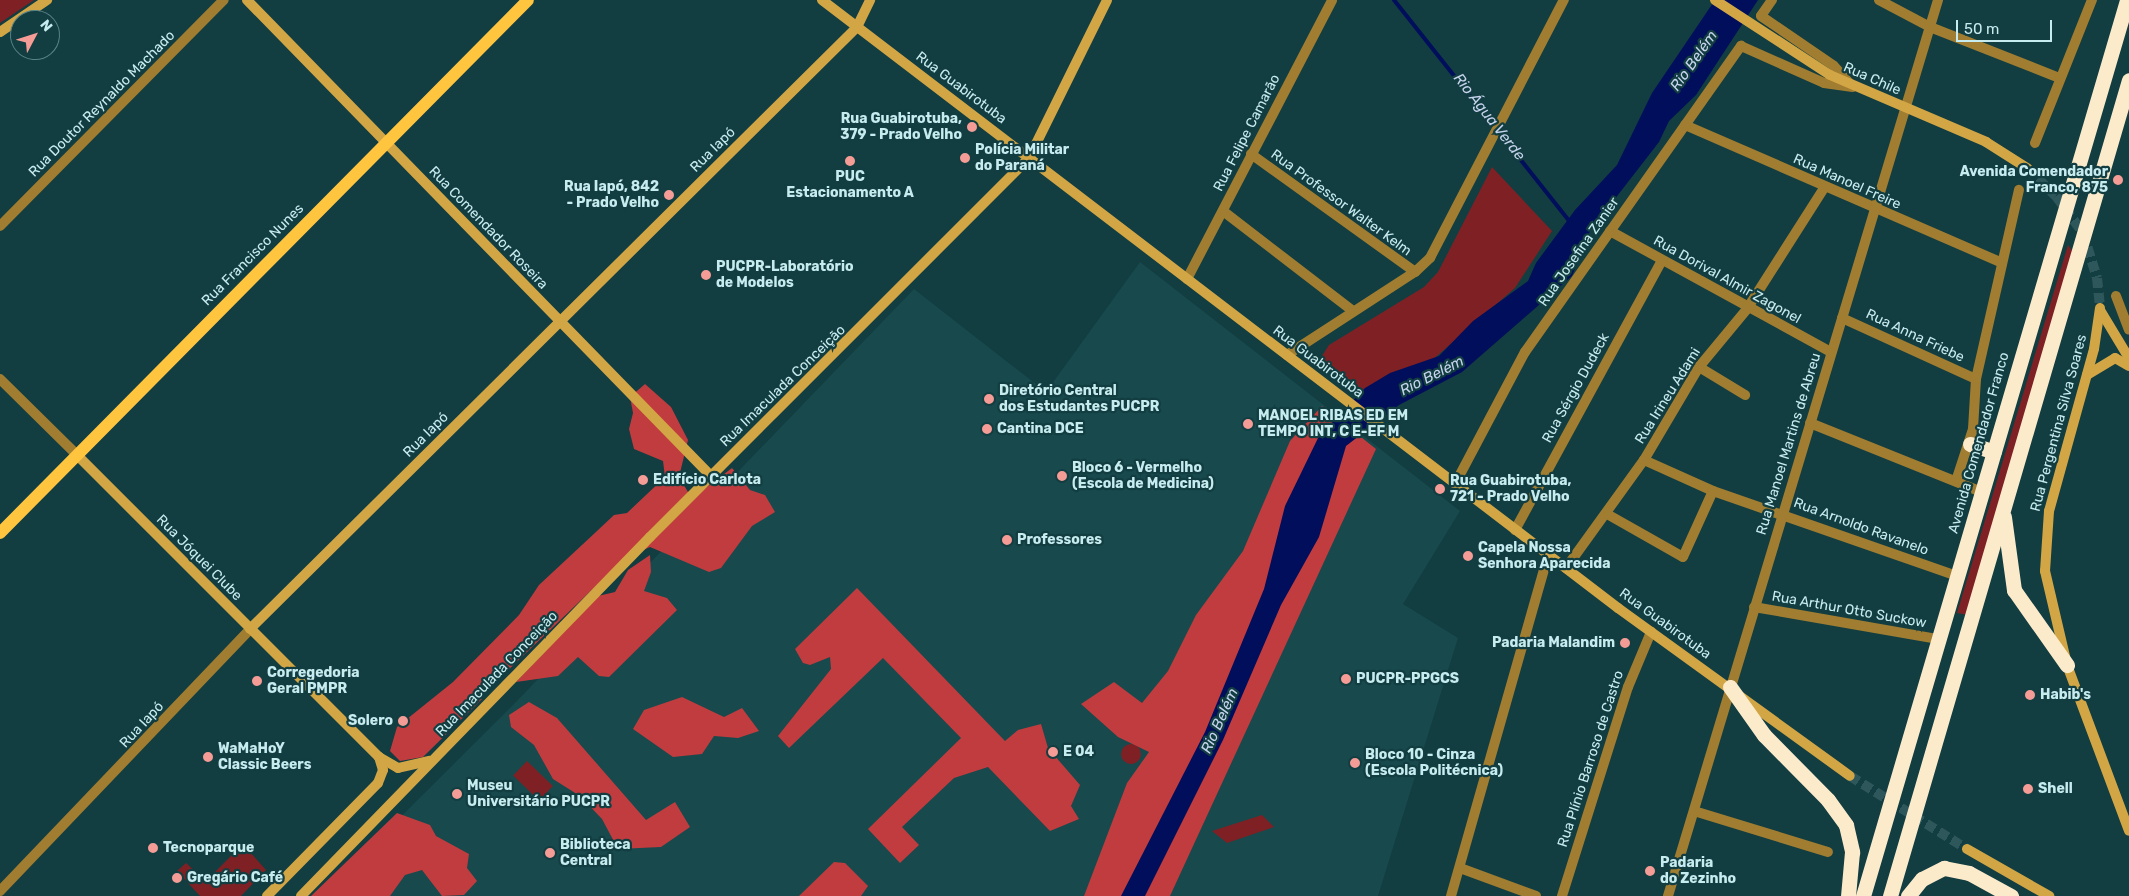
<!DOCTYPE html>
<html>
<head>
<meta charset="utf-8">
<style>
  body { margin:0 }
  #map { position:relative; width:2129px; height:896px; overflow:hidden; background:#123d41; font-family:Rubik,sans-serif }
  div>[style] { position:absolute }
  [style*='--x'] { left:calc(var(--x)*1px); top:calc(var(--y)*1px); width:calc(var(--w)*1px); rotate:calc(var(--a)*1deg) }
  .built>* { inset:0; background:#17494d }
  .green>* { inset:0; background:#7f2124; transform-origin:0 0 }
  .round { border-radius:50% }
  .forest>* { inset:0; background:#c13c3e }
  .water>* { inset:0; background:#000e5c }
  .stream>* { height:4px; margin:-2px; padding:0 2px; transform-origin:2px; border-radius:2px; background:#000e5c }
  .secondary-tunnel>* { height:10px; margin-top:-5px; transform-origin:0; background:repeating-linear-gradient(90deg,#2d575b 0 10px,transparent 0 15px) }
  .street>* { height:10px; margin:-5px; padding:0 5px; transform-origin:5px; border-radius:5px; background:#a07d30 }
  .secondary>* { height:10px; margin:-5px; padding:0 5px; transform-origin:5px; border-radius:5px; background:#d3a645 }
  .primary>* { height:12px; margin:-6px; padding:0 6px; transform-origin:6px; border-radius:6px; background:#ffc53f }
  .highway>* { height:15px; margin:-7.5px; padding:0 7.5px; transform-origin:7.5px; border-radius:7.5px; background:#fcebcb }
  .dots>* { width:14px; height:14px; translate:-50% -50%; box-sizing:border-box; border:2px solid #123d41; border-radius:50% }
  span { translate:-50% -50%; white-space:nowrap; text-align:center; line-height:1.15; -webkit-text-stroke:4.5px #123d41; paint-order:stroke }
  .street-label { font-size:14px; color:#c7ecf0 }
  .poi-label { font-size:14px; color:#c7ecf0; font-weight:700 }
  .right { translate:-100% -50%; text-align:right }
  .left { translate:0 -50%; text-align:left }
  .water-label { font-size:15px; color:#c6d4ee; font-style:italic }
  .north { position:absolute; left:10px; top:10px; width:50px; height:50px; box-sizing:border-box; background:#123d41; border:1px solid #5a8387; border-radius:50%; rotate:50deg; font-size:14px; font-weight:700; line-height:20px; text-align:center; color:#c7ecf0 }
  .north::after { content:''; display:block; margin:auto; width:18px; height:22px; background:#f59c96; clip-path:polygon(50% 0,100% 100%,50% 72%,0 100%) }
  .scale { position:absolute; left:1956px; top:20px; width:96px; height:22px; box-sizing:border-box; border:2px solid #c7ecf0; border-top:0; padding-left:6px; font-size:15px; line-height:18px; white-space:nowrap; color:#c7ecf0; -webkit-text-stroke:4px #123d41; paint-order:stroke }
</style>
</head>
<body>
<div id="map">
  <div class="built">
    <i style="clip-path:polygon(1140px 262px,1460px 511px,1403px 604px,1458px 638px,1378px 896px,321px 896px,512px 706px,914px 289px,1046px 392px)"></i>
  </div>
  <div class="green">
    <i style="clip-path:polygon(0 0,34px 0,0 23px)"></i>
    <i style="clip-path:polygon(1492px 167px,1552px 231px,1515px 288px,1422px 369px,1371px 401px,1320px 359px,1329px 345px,1424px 287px,1438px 272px)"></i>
    <i style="clip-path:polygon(2068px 245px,2075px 255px,1968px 615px,1957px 613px)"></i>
    <i class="round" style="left:1121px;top:744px;width:20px;height:20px"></i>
    <i style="left:527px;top:761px;width:36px;height:20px;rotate:44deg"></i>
    <i style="clip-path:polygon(1262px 815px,1274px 827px,1227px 843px,1212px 831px)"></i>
    <i style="clip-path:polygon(243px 844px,266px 870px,241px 896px,200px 896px,177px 871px,186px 863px,206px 881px)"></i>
  </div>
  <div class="forest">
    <i style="clip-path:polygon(645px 384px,671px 407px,688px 440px,679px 477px,688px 492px,703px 490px,732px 468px,750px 490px,765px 495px,775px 512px,752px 526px,721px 568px,709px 572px,650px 547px,624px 559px,501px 677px,481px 685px,482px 699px,423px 757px,400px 761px,390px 751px,397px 727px,453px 682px,519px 615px,539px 585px,597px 531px,614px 515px,627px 513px,665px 477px,663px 461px,634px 449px,629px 429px,633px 413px,630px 397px)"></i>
    <i style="clip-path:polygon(1322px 406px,1376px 449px,1170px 896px,1084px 896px,1127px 783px,1149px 752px,1118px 737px,1081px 704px,1114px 682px,1142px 703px,1168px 671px,1196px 615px,1243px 551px,1290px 441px)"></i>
    <i style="clip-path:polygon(650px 555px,651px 572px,644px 591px,667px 598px,677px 610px,609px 677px,599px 676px,578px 657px,558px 676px,516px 682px,598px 596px,615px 592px,628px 570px)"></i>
    <i style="clip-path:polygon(857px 588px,1005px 741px,1018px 730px,1041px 724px,1048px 748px,1080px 785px,1071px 806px,1079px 819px,1050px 831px,988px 767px,954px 778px,902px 827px,919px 845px,900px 863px,868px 829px,961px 738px,883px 658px,789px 748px,778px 736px,831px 669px,830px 657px,810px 665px,803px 663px,795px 649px)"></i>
    <i style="clip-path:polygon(682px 697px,724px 717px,742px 708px,759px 731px,738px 738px,714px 736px,702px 754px,673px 757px,633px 729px,644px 710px)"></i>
    <i style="clip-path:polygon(529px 702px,557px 718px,646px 820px,675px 802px,690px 827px,661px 847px,618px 849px,602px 819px,580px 796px,553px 779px,534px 745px,511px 727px,509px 715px)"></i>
    <i style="clip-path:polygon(397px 813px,430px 825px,436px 836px,469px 854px,467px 868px,477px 881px,464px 895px,442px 896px,422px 870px,405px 875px,390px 896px,311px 896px)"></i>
    <i style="clip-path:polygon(834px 862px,845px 863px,868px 886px,861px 896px,799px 896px)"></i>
  </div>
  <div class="water">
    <i style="clip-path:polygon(1715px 0,1758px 0,1696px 95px,1669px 121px,1659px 142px,1590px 231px,1572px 276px,1462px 372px,1399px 405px,1346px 446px,1319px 537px,1281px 605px,1223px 740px,1145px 896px,1121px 896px,1205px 732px,1264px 589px,1285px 506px,1319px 436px,1365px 388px,1390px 373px,1439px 356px,1473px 321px,1528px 281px,1536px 263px,1575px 210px,1617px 165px,1652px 93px)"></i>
  </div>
  <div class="stream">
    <i style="--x:1394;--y:0;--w:285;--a:51.6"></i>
  </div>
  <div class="secondary-tunnel">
    <i style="--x:2027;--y:168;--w:40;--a:44"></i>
    <i style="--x:2056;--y:196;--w:46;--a:53.9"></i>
    <i style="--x:2083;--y:233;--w:47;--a:72.7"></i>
    <i style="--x:2097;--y:278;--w:30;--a:84"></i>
    <i style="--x:1850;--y:776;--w:138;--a:32"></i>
  </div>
  <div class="street">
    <i style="--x:1772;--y:0;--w:19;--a:125"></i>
    <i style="--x:1761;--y:16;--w:88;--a:34.4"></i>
    <i style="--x:1834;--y:66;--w:24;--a:48"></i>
    <i style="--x:1879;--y:0;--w:58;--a:27.9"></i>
    <i style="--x:1930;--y:27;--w:136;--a:21.5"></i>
    <i style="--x:1685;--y:125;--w:344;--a:23.5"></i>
    <i style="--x:2035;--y:143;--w:154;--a:-68.3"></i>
    <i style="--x:1251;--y:154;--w:202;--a:35.7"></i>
    <i style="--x:1223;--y:211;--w:164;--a:37.6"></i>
    <i style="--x:0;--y:226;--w:318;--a:-45.3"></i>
    <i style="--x:1610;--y:231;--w:252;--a:28.7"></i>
    <i style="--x:1187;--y:279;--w:314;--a:-62.5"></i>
    <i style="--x:2116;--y:296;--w:36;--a:69"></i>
    <i style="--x:1842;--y:318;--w:147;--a:24.5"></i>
    <i style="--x:1287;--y:355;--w:153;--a:-33"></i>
    <i style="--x:1415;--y:272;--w:21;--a:-43"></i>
    <i style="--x:1430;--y:258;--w:291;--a:-62.6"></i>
    <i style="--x:1699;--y:367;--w:54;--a:31.3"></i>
    <i style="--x:0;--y:379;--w:108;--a:44.6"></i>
    <i style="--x:1810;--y:423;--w:185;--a:21.9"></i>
    <i style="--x:1644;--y:460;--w:76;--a:24.2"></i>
    <i style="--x:1713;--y:491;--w:258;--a:19.2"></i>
    <i style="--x:1956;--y:481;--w:55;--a:-71.9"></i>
    <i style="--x:1973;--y:429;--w:50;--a:-86.6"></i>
    <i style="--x:1976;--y:379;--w:194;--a:-77.2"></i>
    <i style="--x:1455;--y:484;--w:149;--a:-62.1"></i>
    <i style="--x:1525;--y:352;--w:375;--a:-54.8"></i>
    <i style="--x:1741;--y:46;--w:91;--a:24"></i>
    <i style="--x:1824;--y:83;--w:29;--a:8"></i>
    <i style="--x:1607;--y:514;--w:87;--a:29.5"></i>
    <i style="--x:1683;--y:557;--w:72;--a:-65.6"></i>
    <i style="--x:1515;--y:530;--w:307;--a:-61.4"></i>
    <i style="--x:1566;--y:568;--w:133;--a:-54.2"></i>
    <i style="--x:1644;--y:460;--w:108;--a:-59.4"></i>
    <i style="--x:1699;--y:367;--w:75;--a:-50.4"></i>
    <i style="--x:1747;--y:309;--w:143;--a:-57.5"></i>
    <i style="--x:1754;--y:607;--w:187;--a:9.9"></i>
    <i style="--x:1694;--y:811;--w:140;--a:17"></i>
    <i style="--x:1460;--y:868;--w:81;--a:20.2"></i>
    <i style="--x:0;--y:891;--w:362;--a:-46.3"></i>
    <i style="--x:1451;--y:896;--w:355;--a:-74.1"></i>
    <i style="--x:1562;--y:896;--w:219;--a:-72.5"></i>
    <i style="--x:1628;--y:687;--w:60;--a:-67.3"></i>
    <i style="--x:1668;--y:896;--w:936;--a:-73.23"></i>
  </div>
  <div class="secondary">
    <i style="--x:247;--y:0;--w:663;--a:45.73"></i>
    <i style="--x:822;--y:0;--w:1002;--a:37.37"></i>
    <i style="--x:1618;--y:608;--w:286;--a:35.9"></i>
    <i style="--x:1715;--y:0;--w:137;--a:33.1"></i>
    <i style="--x:1830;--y:75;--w:170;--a:23.2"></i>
    <i style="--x:1986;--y:142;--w:49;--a:32.4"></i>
    <i style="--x:0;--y:32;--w:57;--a:-34.2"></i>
    <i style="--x:2100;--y:308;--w:41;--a:98.3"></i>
    <i style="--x:2094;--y:349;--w:168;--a:105.5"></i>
    <i style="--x:2049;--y:511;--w:60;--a:93.8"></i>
    <i style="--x:2045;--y:571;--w:97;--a:76.8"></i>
    <i style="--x:2067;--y:665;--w:177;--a:69.5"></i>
    <i style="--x:2100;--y:310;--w:56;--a:58.9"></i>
    <i style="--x:2087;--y:375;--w:33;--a:-31"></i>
    <i style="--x:2115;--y:358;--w:16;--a:30"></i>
    <i style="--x:77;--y:455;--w:427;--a:45"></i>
    <i style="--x:379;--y:757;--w:22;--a:30"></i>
    <i style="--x:398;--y:768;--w:32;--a:-13"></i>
    <i style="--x:250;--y:629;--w:855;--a:-44.76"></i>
    <i style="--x:857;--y:27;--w:30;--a:-64"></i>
    <i style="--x:1967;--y:849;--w:95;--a:29.8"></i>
    <i style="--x:267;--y:896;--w:158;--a:-45.5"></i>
    <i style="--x:378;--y:783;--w:14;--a:-69"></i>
    <i style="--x:383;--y:770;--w:14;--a:-107"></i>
    <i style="--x:301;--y:896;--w:501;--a:-45.81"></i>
    <i style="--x:650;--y:537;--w:536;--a:-45"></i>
    <i style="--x:1029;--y:158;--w:176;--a:-63.7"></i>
  </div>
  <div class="primary">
    <i style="--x:0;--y:533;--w:750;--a:-45.27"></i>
  </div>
  <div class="highway">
    <i style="--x:1970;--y:444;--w:25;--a:18"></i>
    <i style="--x:2004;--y:517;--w:74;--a:82.2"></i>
    <i style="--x:2014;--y:590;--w:92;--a:54.8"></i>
    <i style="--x:1730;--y:687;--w:59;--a:54.7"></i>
    <i style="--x:1764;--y:735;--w:91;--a:45.4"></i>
    <i style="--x:1828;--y:800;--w:31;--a:54"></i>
    <i style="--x:1846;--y:825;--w:28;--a:77"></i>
    <i style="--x:1852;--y:852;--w:44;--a:95.2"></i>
    <i style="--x:1863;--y:896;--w:934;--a:-73.58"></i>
    <i style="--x:1890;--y:896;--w:850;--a:-73.68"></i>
    <i style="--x:1908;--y:896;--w:22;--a:-51"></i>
    <i style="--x:1922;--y:879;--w:25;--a:-27"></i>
    <i style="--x:1944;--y:868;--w:25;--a:11"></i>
    <i style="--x:1969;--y:873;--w:48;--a:28.7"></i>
  </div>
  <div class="dots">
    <i style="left:972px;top:127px;background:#f59c96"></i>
    <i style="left:965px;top:158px;background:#f59c96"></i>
    <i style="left:850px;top:161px;background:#f59c96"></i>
    <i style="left:2118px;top:180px;background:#f59c96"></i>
    <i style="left:669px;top:195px;background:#f59c96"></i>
    <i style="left:706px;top:275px;background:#f59c96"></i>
    <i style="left:989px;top:399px;background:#f59c96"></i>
    <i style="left:1248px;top:424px;background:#f59c96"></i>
    <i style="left:987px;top:429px;background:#f59c96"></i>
    <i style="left:1062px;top:476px;background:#f59c96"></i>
    <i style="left:643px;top:480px;background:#f59c96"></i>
    <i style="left:1440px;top:489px;background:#f59c96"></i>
    <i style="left:1007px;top:540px;background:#f59c96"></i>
    <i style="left:1468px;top:556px;background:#f59c96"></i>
    <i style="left:1625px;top:643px;background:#f59c96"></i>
    <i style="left:1346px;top:679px;background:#f59c96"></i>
    <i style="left:257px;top:681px;background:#f59c96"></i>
    <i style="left:2030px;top:695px;background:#f59c96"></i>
    <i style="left:403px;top:721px;background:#f59c96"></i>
    <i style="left:1053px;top:752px;background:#f59c96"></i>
    <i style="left:208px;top:757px;background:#f59c96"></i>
    <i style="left:1355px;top:763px;background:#f59c96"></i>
    <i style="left:2028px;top:789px;background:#f59c96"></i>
    <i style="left:457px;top:794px;background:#f59c96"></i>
    <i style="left:153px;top:848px;background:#f59c96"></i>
    <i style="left:550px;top:853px;background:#f59c96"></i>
    <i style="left:1650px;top:871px;background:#f59c96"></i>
    <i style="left:177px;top:878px;background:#f59c96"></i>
  </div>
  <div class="street-label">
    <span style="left:1872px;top:79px;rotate:24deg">Rua Chile</span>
    <span style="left:961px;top:88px;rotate:37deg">Rua Guabirotuba</span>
    <span style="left:102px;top:104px;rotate:-45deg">Rua Doutor Reynaldo Machado</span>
    <span style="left:1247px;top:133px;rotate:-63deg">Rua Felipe Camarão</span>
    <span style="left:713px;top:150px;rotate:-45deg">Rua Iapó</span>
    <span style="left:1847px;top:182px;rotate:24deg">Rua Manoel Freire</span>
    <span style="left:1341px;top:203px;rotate:36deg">Rua Professor Walter Kelm</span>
    <span style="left:488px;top:228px;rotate:46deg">Rua Comendador Roseira</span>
    <span style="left:1579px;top:252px;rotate:-55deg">Rua Josefina Zanier</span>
    <span style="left:253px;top:255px;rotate:-45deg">Rua Francisco Nunes</span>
    <span style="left:1727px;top:280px;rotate:29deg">Rua Dorival Almir Zagonel</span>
    <span style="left:1915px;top:336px;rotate:25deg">Rua Anna Friebe</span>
    <span style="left:1318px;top:362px;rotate:37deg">Rua Guabirotuba</span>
    <span style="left:783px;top:386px;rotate:-44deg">Rua Imaculada Conceição</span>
    <span style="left:1576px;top:388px;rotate:-61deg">Rua Sérgio Dudeck</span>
    <span style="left:1668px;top:396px;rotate:-58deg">Rua Irineu Adami</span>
    <span style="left:2059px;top:423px;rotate:-75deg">Rua Pergentina Silva Soares</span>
    <span style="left:426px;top:435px;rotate:-45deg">Rua Iapó</span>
    <span style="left:1979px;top:443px;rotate:-74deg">Avenida Comendador Franco</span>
    <span style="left:1789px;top:444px;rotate:-73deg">Rua Manoel Martins de Abreu</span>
    <span style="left:1861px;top:527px;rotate:20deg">Rua Arnoldo Ravanelo</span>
    <span style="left:199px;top:558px;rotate:45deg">Rua Jóquei Clube</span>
    <span style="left:1849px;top:610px;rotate:10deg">Rua Arthur Otto Suckow</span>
    <span style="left:1665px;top:624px;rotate:36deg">Rua Guabirotuba</span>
    <span style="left:497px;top:674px;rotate:-46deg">Rua Imaculada Conceição</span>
    <span style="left:142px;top:725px;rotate:-47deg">Rua Iapó</span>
    <span style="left:1591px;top:759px;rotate:-72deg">Rua Plínio Barroso de Castro</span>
  </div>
  <div class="poi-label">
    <span class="right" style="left:962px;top:127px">Rua Guabirotuba,<br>379 - Prado Velho</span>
    <span class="left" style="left:975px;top:158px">Polícia Militar<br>do Paraná</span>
    <span class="right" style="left:2108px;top:180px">Avenida Comendador<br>Franco, 875</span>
    <span style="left:850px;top:185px">PUC<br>Estacionamento A</span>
    <span class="right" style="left:659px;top:195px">Rua Iapó, 842<br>- Prado Velho</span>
    <span class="left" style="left:716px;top:275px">PUCPR-Laboratório<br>de Modelos</span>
    <span class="left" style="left:999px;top:399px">Diretório Central<br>dos Estudantes PUCPR</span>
    <span class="left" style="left:1258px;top:424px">MANOEL RIBAS ED EM<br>TEMPO INT, C E-EF M</span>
    <span class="left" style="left:997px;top:429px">Cantina DCE</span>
    <span class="left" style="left:1072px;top:476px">Bloco 6 - Vermelho<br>(Escola de Medicina)</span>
    <span class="left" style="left:653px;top:480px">Edifício Carlota</span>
    <span class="left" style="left:1450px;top:489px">Rua Guabirotuba,<br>721 - Prado Velho</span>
    <span class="left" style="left:1017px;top:540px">Professores</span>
    <span class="left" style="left:1478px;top:556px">Capela Nossa<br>Senhora Aparecida</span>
    <span class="right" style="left:1615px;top:643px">Padaria Malandim</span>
    <span class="left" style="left:267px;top:681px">Corregedoria<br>Geral PMPR</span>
    <span class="left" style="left:1356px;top:679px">PUCPR-PPGCS</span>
    <span class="left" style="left:2040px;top:695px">Habib's</span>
    <span class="right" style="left:393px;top:721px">Solero</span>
    <span class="left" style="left:218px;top:757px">WaMaHoY<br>Classic Beers</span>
    <span class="left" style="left:1063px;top:752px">E 04</span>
    <span class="left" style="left:1365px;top:763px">Bloco 10 - Cinza<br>(Escola Politécnica)</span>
    <span class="left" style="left:467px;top:794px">Museu<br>Universitário PUCPR</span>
    <span class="left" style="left:2038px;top:789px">Shell</span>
    <span class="left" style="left:560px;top:853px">Biblioteca<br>Central</span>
    <span class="left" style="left:163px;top:848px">Tecnoparque</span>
    <span class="left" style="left:1660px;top:871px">Padaria<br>do Zezinho</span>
    <span class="left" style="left:187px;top:878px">Gregário Café</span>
  </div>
  <div class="water-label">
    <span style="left:1694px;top:61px;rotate:-55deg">Rio Belém</span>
    <span style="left:1489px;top:117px;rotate:52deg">Rio Água Verde</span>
    <span style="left:1432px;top:376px;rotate:-27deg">Rio Belém</span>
    <span style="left:1220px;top:721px;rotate:-66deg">Rio Belém</span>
  </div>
  <div class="north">N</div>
  <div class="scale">50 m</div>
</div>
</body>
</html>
